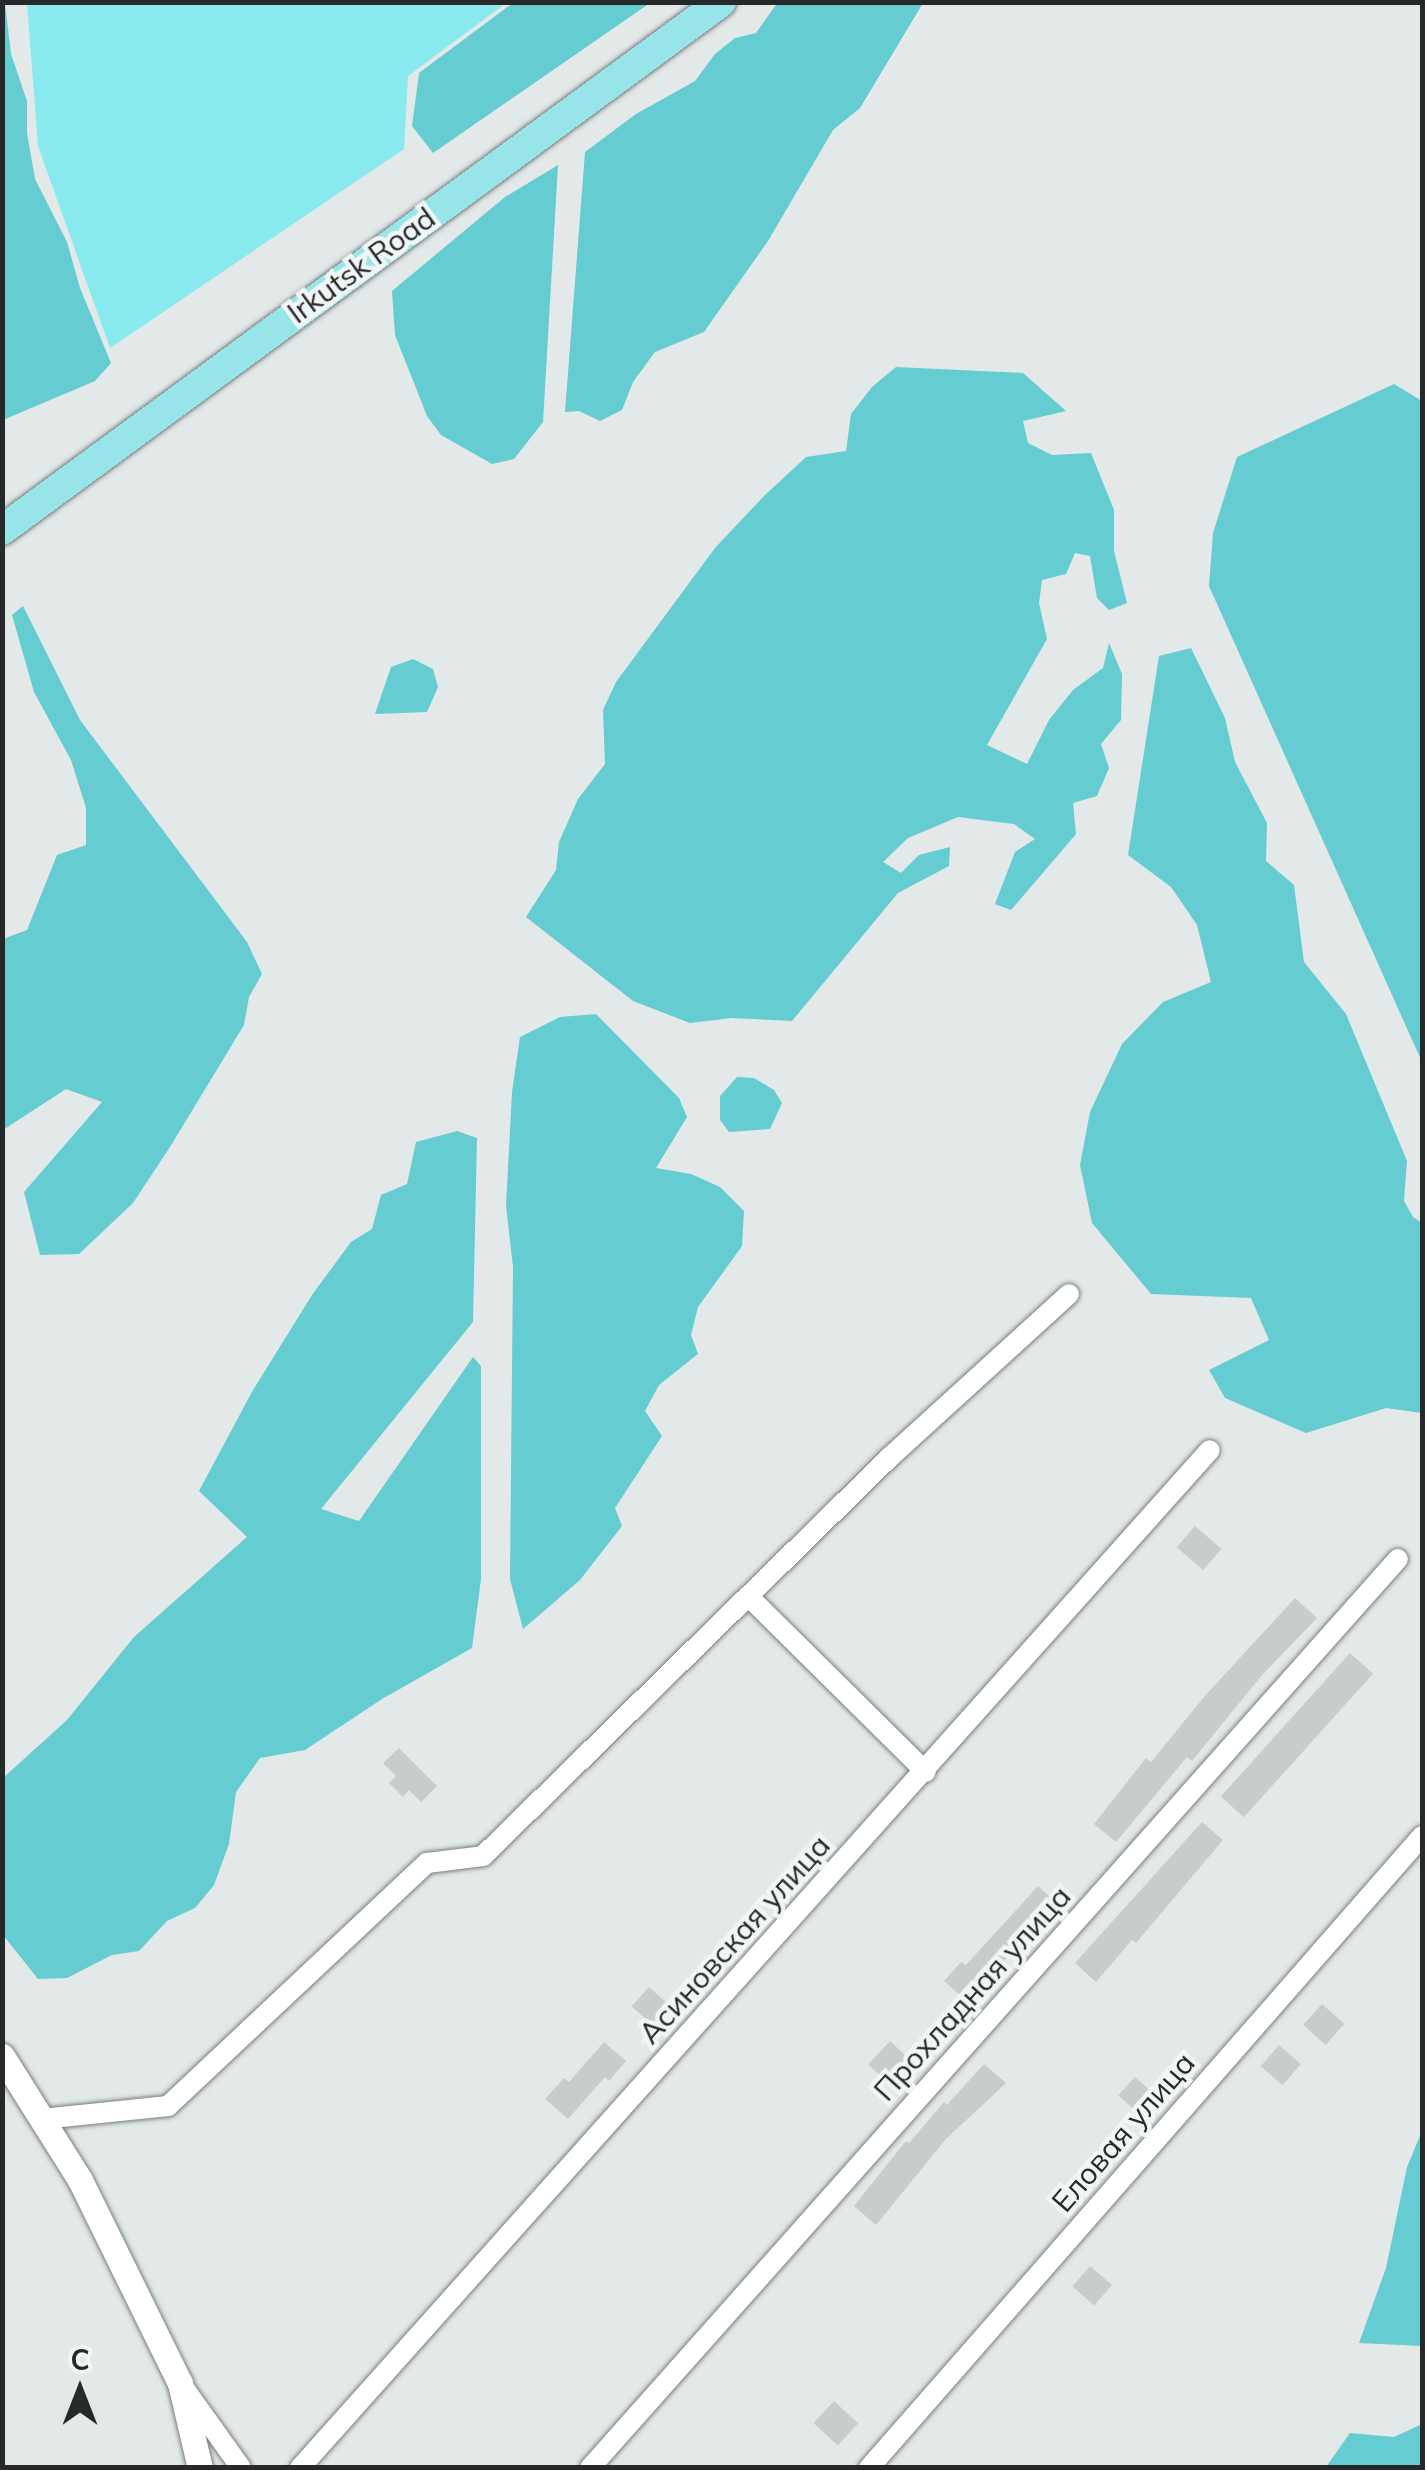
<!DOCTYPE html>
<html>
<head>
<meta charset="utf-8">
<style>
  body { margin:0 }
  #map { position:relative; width:1425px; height:2470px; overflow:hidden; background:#e3e8e8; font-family:Mulish,sans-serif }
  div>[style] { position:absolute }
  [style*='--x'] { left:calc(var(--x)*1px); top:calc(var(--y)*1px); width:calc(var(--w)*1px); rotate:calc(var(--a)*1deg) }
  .green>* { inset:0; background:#88eaef }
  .forest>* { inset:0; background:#65ccd2 }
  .building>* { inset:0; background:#c8cccd; transform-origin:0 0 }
  .roads { filter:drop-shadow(0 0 2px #7a7e7e) drop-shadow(0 0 2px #7a7e7e) }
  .minor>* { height:20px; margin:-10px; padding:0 10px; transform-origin:10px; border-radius:10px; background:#fff }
  .tertiary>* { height:25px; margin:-12.5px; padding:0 12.5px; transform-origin:12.5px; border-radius:12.5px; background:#fff }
  .primary>* { height:30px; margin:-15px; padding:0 15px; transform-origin:15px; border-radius:15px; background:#98e5e9 }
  span { translate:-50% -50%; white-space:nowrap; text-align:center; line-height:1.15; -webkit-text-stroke:9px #f0f5f5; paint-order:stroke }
  .street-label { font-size:30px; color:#272829 }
  .frame { position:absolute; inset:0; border:5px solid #272829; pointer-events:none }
  .north { position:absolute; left:30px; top:2340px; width:100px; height:100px; -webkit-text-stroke:8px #f0f5f5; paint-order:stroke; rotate:0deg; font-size:28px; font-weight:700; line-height:40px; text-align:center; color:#272829 }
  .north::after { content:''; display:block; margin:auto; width:35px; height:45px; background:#272829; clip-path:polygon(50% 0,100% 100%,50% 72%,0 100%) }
</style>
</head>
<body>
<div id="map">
  <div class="green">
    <i style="clip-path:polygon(27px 3px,27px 2px,506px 3px,408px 76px,404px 149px,110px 348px,38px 146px)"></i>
  </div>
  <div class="forest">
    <i style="clip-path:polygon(514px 2px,650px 3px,433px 153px,412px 126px,419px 73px)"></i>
    <i style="clip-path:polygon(778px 2px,923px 3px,860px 108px,833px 130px,768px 241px,704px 332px,655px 352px,633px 382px,622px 410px,600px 421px,579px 411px,565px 412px,585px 152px,636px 114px,695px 81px,715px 54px,735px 38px,756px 33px)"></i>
    <i style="clip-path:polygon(5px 3px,11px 54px,27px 101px,27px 133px,35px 179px,67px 242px,80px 288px,111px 363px,95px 381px,3px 420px)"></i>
    <i style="clip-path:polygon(558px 165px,543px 422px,514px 459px,492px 464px,441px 435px,427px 416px,395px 335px,392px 291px,505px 197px)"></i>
    <i style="clip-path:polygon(896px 367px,1023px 373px,1066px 411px,1023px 421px,1028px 443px,1052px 455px,1091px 453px,1114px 510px,1114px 551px,1127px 603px,1109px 610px,1097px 598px,1090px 556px,1075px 553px,1066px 574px,1042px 580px,1039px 603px,1047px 639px,987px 745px,1027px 764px,1049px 720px,1073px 690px,1103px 668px,1109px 643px,1122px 674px,1121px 720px,1101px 744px,1109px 768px,1097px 796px,1073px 803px,1076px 834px,1011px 910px,995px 904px,1015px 852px,1035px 839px,1014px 824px,958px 817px,908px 838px,883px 862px,901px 873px,919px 855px,950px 847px,949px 866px,898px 893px,792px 1021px,732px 1018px,690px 1023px,633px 1001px,526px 917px,556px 870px,559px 842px,578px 799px,605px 764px,603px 710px,616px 682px,715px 548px,764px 496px,806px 457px,846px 451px,851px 414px,872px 387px)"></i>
    <i style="clip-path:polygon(1394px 384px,1422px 401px,1422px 1062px,1209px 586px,1213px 533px,1237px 457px)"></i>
    <i style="clip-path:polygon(23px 606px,80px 720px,247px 942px,262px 974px,249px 997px,244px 1025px,170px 1147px,133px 1203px,79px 1254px,40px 1255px,24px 1192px,102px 1102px,66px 1089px,3px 1130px,3px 939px,27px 930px,57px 855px,86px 845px,86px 808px,71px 760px,34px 692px,12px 615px)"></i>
    <i style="clip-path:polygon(1191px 648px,1225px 718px,1235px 762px,1267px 823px,1266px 861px,1294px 885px,1304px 962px,1346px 1014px,1407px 1161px,1404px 1201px,1413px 1217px,1422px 1223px,1422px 1413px,1386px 1408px,1306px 1433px,1225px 1398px,1209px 1370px,1269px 1340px,1251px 1298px,1151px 1294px,1092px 1223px,1080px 1165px,1090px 1112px,1122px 1044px,1163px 1002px,1211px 982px,1197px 925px,1171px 887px,1128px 855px,1159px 656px)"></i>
    <i style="clip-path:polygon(413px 659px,433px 669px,438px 687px,427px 712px,375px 714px,391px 667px)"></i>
    <i style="clip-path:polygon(596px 1014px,679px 1098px,687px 1117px,656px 1168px,691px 1174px,720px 1187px,744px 1211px,742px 1246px,698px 1307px,691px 1335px,698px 1354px,659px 1385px,645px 1411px,662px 1436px,615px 1508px,622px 1526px,580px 1580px,523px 1629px,510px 1579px,513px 1267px,506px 1206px,512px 1092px,520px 1037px,560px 1017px)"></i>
    <i style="clip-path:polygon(737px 1077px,754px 1078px,774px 1090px,782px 1103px,770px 1129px,729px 1132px,720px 1120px,720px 1096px)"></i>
    <i style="clip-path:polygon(457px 1131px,477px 1138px,473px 1322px,321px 1509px,359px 1521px,473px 1357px,481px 1366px,481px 1579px,472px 1648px,382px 1699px,305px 1750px,260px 1758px,236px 1792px,229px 1844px,214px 1885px,195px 1908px,167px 1921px,139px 1951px,112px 1955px,67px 1978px,38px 1979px,3px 1935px,3px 1778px,67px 1720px,134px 1637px,247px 1537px,199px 1491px,253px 1390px,312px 1295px,351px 1242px,372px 1229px,381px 1195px,407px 1184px,416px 1142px)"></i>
    <i style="clip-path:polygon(1422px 2131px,1422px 2346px,1359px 2343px,1386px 2268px,1407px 2167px)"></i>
    <i style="clip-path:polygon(1422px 2424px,1422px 2467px,1326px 2467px,1350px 2433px,1394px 2437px)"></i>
  </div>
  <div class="building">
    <i style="left:1195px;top:1526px;width:35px;height:28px;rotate:41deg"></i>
    <i style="clip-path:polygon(1295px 1598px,1317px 1618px,1262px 1675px,1192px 1761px,1187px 1757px,1116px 1842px,1094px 1824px,1146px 1758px,1151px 1762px,1204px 1697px)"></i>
    <i style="left:1350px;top:1653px;width:31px;height:193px;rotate:42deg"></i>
    <i style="clip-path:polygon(399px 1748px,437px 1786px,421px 1802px,409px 1790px,403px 1797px,389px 1783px,396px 1776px,383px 1763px)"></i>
    <i style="clip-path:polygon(1202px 1822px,1223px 1840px,1136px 1943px,1132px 1940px,1096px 1982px,1075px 1963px)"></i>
    <i style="clip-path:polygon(1038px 1886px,1059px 1905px,965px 2000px,944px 1981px,961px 1962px,966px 1965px)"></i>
    <i style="left:649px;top:1987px;width:28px;height:26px;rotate:42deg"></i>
    <i style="left:1322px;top:2004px;width:30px;height:28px;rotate:42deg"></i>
    <i style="left:890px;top:2041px;width:34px;height:32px;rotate:43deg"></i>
    <i style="clip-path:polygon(604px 2042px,626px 2061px,609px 2081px,605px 2077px,568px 2119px,545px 2099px,564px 2078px,569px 2082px)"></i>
    <i style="left:1279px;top:2045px;width:29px;height:28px;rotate:41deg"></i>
    <i style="clip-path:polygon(984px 2064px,1006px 2083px,946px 2139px,876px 2225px,854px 2206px,906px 2141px,909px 2143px,944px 2102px,947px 2105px)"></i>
    <i style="left:1135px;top:2077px;width:28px;height:25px;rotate:42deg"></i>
    <i style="left:1090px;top:2266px;width:29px;height:27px;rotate:41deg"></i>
    <i style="left:834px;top:2401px;width:33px;height:30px;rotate:43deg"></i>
  </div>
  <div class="roads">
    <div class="minor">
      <i style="--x:748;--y:1596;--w:250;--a:44.7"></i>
      <i style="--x:42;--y:2119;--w:127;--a:-5.9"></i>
      <i style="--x:168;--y:2106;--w:355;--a:-43.2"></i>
      <i style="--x:427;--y:1863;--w:56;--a:-7.1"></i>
      <i style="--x:483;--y:1856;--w:570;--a:-44.43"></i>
      <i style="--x:890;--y:1457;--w:242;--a:-42.3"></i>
      <i style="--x:184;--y:2388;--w:98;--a:54.5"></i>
      <i style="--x:300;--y:2468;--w:1365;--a:-48.21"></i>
      <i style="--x:590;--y:2468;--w:1216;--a:-48.37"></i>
      <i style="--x:869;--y:2468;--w:840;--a:-48.81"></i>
    </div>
    <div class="tertiary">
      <i style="--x:2;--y:2056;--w:146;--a:57.8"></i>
      <i style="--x:80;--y:2180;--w:226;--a:63.8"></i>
      <i style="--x:180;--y:2383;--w:87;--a:76.8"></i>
    </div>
    <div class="primary">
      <i style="--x:2;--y:530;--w:892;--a:-36.29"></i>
    </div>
  </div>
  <div class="street-label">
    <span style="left:361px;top:265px;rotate:-36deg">Irkutsk Road</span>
    <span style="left:734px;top:1939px;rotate:-48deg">Асиновская улица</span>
    <span style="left:972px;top:1993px;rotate:-48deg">Прохладная улица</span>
    <span style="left:1123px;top:2132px;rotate:-49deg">Еловая улица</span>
  </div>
  <div class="frame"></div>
  <div class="north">С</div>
</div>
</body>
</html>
